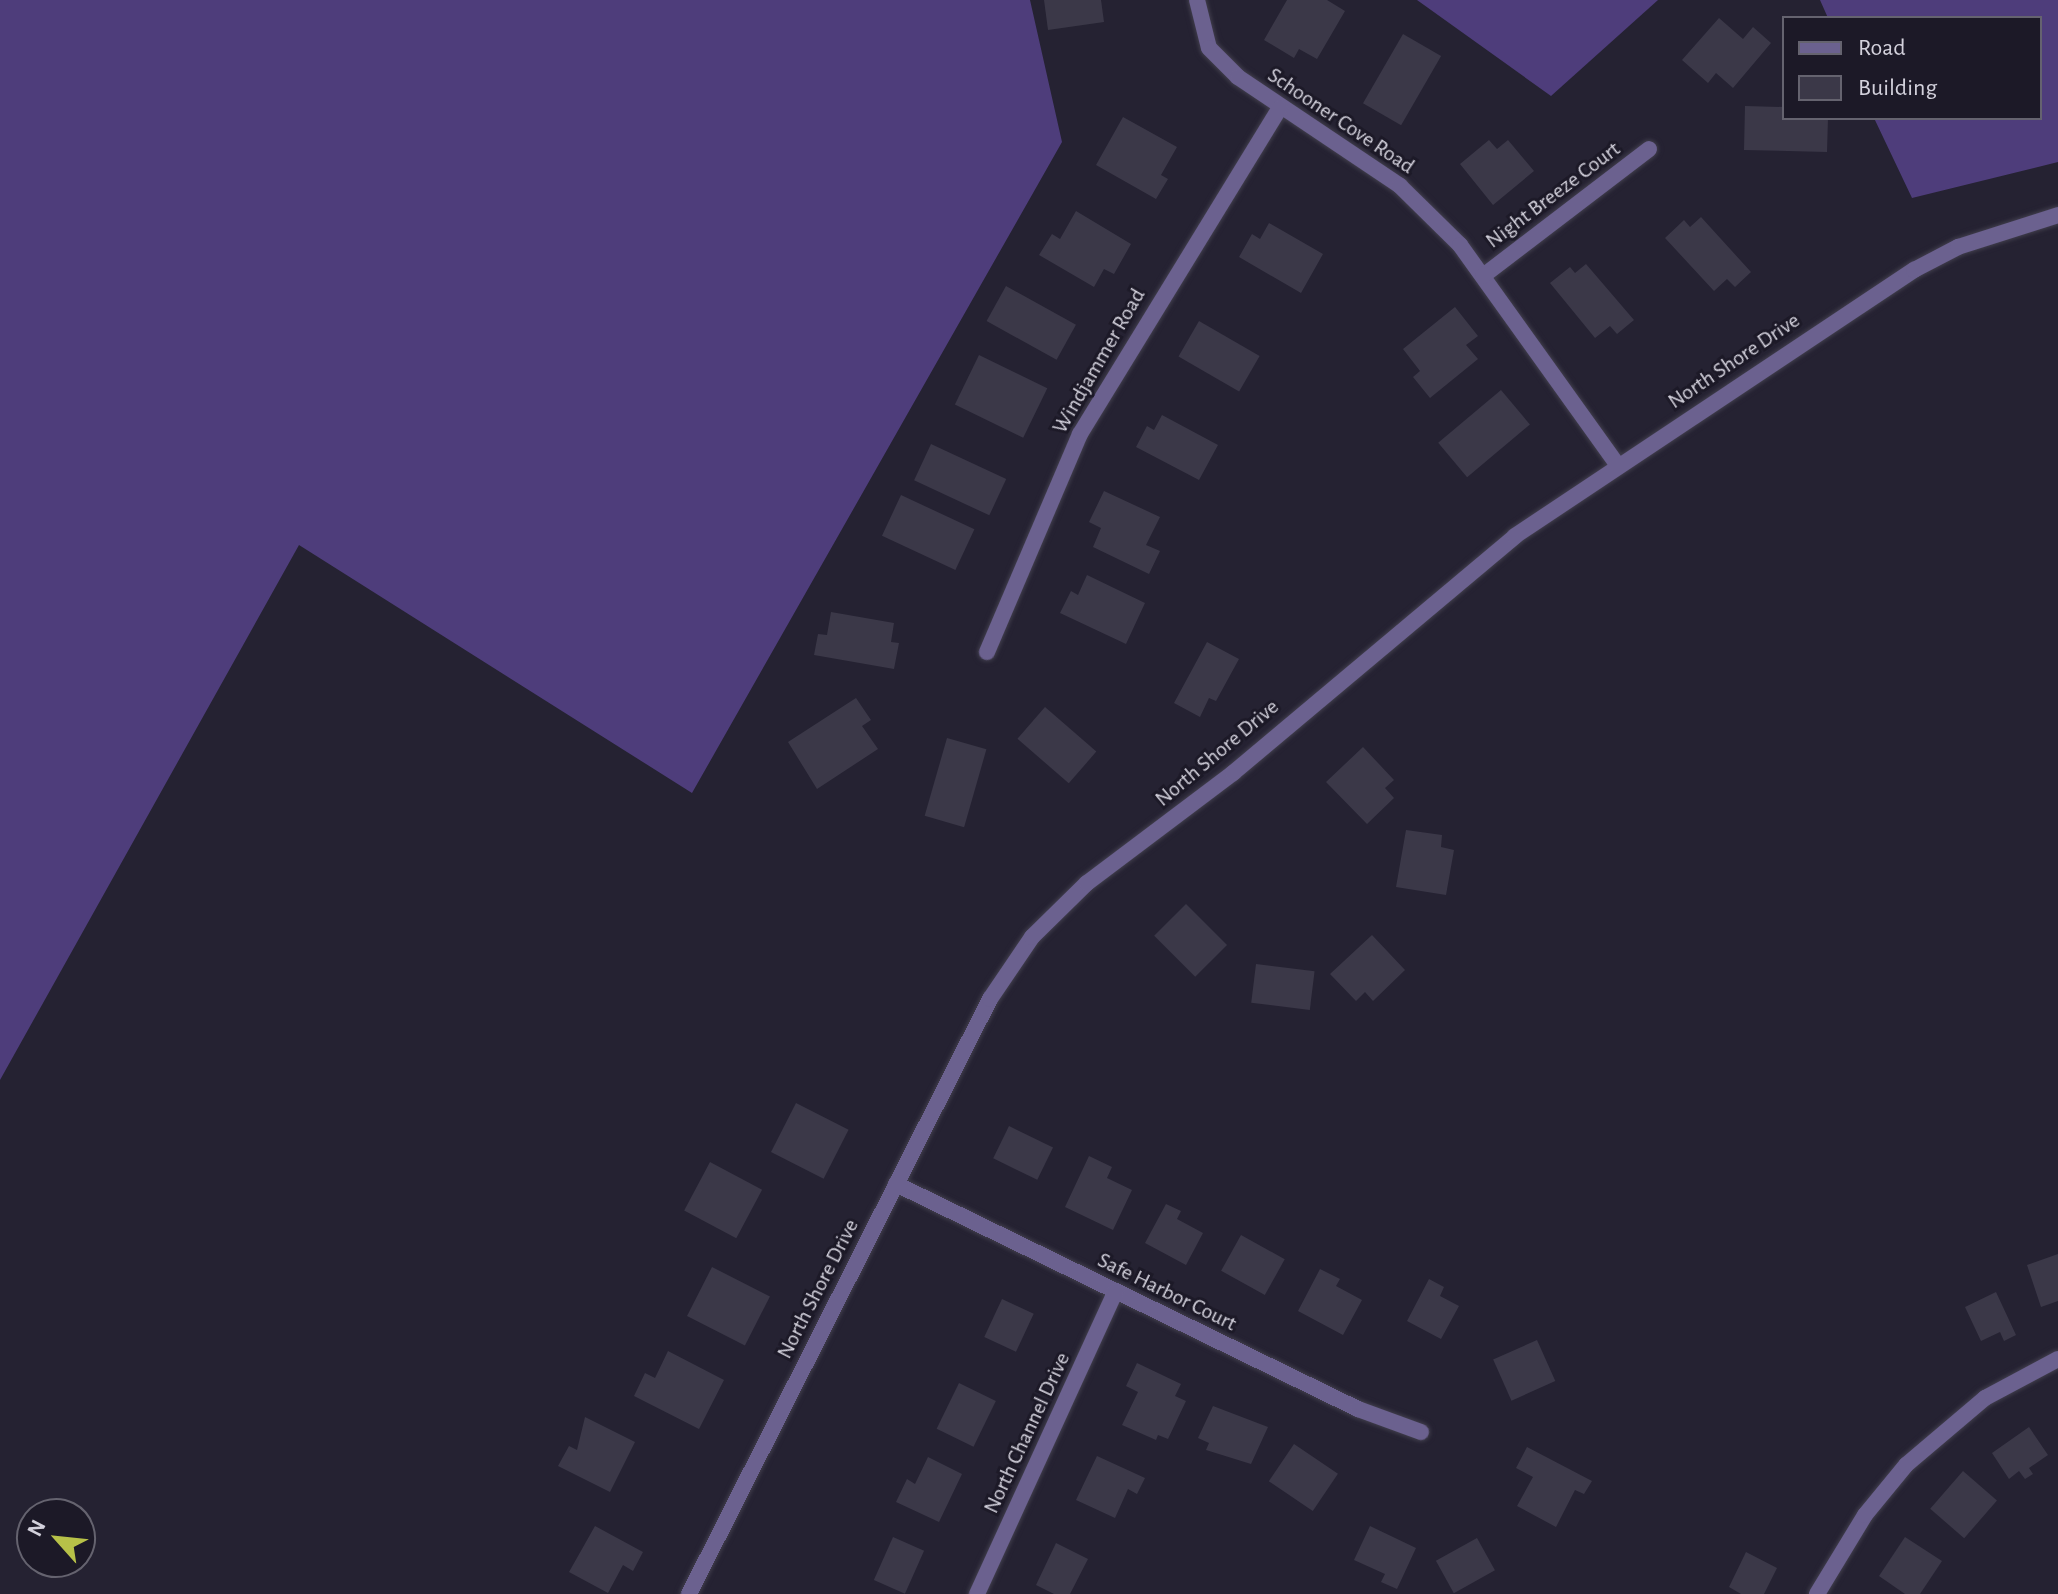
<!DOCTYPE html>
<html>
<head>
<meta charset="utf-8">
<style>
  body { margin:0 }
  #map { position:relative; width:2058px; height:1594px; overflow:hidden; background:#252232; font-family:"Alegreya Sans",sans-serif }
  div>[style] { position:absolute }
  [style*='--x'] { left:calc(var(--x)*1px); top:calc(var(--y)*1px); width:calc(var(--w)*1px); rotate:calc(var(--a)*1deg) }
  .forest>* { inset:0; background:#4e3d7b }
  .building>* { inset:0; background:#3b3848; transform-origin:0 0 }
  .roads { filter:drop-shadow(0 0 2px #413e4d) drop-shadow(0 0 2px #413e4d) }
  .street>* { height:16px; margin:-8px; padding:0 8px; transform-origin:8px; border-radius:8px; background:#6b618f }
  span { translate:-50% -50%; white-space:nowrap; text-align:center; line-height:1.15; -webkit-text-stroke:6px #1c1927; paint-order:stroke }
  .street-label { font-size:22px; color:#d3d1dc }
  .legend { position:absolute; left:1782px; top:16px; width:260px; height:104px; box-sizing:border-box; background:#1c1927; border:2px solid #65636f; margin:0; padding:10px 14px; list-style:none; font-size:24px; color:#d3d1dc }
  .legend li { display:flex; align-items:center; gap:16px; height:40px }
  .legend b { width:40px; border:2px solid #65636f }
  .north { position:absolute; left:16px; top:1498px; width:80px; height:80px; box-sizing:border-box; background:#1c1927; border:2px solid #65636f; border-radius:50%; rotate:297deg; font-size:22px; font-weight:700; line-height:32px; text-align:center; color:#d3d1dc }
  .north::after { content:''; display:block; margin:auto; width:28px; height:36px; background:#b7c148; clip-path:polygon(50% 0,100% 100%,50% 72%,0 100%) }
</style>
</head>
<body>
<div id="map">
  <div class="forest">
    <i style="clip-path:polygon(0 0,1030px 0,1062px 142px,692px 793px,299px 545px,0 1080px)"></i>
    <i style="clip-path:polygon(1417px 0,1658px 0,1551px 96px)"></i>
    <i style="clip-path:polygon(1820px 0,2058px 0,2058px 162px,1912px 198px,1874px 118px,2040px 118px,2040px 18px,1828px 18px)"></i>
  </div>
  <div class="building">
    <i style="clip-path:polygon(1044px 0,1101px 0,1104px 22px,1048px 30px)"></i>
    <i style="clip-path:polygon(1287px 0,1327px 0,1345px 11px,1317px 59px,1299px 49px,1294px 58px,1264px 40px)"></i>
    <i style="clip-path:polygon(1719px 18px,1743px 39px,1753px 27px,1771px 43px,1733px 88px,1716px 73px,1708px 83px,1682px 60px)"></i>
    <i style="left:1403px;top:34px;width:44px;height:80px;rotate:30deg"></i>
    <i style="clip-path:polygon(1745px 106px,1784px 107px,1784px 118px,1828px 118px,1827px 152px,1744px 150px)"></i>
    <i style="clip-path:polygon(1123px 117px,1177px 147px,1161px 175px,1168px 179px,1156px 199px,1096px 165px)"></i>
    <i style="clip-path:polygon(1489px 140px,1497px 149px,1508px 140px,1534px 171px,1493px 205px,1460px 164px)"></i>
    <i style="clip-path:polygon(1076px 211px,1131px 244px,1114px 274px,1104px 269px,1094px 287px,1039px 255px,1052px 234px,1060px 239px)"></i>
    <i style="clip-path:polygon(1701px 217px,1751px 272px,1735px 287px,1727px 279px,1714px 291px,1665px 238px,1684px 220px,1690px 227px)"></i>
    <i style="clip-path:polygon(1269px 223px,1323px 254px,1301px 293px,1239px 257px,1252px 234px,1260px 239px)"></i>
    <i style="clip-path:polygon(1586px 264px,1634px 320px,1617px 334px,1610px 326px,1595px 338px,1550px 283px,1570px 267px,1575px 273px)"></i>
    <i style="left:1006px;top:286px;width:80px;height:40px;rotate:29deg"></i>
    <i style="clip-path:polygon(1455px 307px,1478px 336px,1466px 345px,1478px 359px,1430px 398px,1413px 377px,1420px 371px,1403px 349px)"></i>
    <i style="left:1199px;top:321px;width:70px;height:41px;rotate:30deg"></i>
    <i style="left:979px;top:355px;width:76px;height:55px;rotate:26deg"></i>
    <i style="left:1501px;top:390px;width:45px;height:82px;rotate:50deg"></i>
    <i style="clip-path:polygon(1162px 415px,1218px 445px,1199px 480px,1136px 447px,1147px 426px,1154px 430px)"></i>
    <i style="left:931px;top:444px;width:83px;height:40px;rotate:25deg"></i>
    <i style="clip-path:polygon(1104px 491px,1160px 517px,1146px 545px,1160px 551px,1149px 574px,1093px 547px,1101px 528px,1089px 522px)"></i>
    <i style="left:901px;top:495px;width:81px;height:45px;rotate:25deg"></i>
    <i style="clip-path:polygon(1087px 575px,1145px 603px,1126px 644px,1060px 613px,1071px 591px,1078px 595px)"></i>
    <i style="clip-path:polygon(831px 612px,894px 623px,891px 642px,899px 643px,894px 669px,814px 655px,818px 634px,827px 635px)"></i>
    <i style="clip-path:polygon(1207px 642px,1239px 659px,1216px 701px,1209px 698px,1200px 717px,1174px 703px)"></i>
    <i style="clip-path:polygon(856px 698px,871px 720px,862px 726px,878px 749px,817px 789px,788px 742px)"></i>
    <i style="left:1045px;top:707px;width:68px;height:42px;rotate:41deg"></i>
    <i style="left:947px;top:738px;width:41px;height:81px;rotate:16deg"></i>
    <i style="clip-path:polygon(1363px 747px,1394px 780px,1385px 788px,1394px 798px,1367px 824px,1326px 782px)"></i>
    <i style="clip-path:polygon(1406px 830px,1442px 835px,1441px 847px,1454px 850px,1446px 895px,1396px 887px)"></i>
    <i style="left:1186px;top:904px;width:58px;height:45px;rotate:45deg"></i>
    <i style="clip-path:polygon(1372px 935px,1405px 970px,1373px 1001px,1365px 992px,1356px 1001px,1330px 974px)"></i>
    <i style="left:1256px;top:964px;width:59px;height:39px;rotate:7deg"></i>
    <i style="left:796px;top:1103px;width:59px;height:55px;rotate:27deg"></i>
    <i style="left:1009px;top:1126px;width:49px;height:36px;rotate:26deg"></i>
    <i style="clip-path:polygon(1089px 1156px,1112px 1167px,1107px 1178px,1132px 1190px,1113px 1230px,1065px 1207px)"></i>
    <i style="left:710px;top:1162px;width:59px;height:55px;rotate:28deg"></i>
    <i style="clip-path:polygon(1166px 1204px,1181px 1211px,1177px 1219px,1203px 1233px,1186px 1265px,1145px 1243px)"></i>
    <i style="left:1241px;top:1235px;width:50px;height:41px;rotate:29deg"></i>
    <i style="clip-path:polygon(2058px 1254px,2058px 1301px,2041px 1307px,2027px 1265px)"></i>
    <i style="left:712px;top:1267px;width:65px;height:55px;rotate:27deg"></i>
    <i style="clip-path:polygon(1320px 1269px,1340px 1279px,1336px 1286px,1362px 1300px,1343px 1335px,1298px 1311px)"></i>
    <i style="clip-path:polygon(1429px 1279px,1444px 1287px,1440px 1296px,1459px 1306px,1441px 1339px,1407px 1321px)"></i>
    <i style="clip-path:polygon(1996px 1292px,2016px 1335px,2004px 1341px,2000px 1332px,1981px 1341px,1965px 1307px)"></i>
    <i style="left:1002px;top:1299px;width:35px;height:42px;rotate:25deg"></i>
    <i style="left:1537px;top:1340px;width:45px;height:48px;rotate:66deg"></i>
    <i style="clip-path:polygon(668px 1351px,724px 1380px,699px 1429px,634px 1396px,645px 1373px,655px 1378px)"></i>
    <i style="clip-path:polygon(1137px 1363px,1181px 1384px,1175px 1396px,1186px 1401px,1168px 1439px,1158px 1435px,1156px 1440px,1122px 1425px,1138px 1392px,1126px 1386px)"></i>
    <i style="left:959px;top:1383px;width:41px;height:51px;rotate:26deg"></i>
    <i style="clip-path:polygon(1213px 1406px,1268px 1427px,1251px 1464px,1206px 1450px,1209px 1443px,1198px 1438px)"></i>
    <i style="clip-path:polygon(585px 1417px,635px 1442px,610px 1492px,558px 1466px,569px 1446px,577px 1450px)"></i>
    <i style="clip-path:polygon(2029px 1427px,2048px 1455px,2029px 1468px,2033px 1474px,2025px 1479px,2019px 1471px,2009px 1479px,1992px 1453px)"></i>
    <i style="left:1294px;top:1444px;width:53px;height:45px;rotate:34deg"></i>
    <i style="clip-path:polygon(1527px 1447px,1592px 1481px,1584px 1494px,1575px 1490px,1556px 1527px,1517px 1506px,1533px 1477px,1516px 1468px)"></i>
    <i style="clip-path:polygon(1097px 1456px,1145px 1478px,1137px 1494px,1128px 1489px,1115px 1518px,1076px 1500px)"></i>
    <i style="clip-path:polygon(928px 1457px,962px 1474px,939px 1522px,896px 1502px,907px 1479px,915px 1484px)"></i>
    <i style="left:1963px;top:1471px;width:45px;height:50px;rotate:41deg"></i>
    <i style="clip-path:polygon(595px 1526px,643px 1552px,633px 1571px,623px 1565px,608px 1593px,569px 1572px)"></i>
    <i style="clip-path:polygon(1370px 1526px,1416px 1548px,1397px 1589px,1381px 1582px,1385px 1574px,1354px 1560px)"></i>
    <i style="left:893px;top:1537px;width:34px;height:47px;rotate:24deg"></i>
    <i style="clip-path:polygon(1905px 1537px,1942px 1561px,1920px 1594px,1905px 1594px,1879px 1576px)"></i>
    <i style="left:1477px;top:1538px;width:37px;height:47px;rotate:61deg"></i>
    <i style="clip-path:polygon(1056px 1543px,1088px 1559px,1070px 1594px,1054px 1594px,1036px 1585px)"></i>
    <i style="clip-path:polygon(1746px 1552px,1777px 1568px,1764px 1594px,1741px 1594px,1729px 1587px)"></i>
  </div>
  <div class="roads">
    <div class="street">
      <i style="--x:1197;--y:0;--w:49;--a:76"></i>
      <i style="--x:1209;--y:48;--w:41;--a:45"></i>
      <i style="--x:1238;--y:77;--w:195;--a:33.9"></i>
      <i style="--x:1400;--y:186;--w:84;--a:44.5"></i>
      <i style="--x:1460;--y:245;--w:272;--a:54.4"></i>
      <i style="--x:1483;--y:276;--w:209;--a:-37.4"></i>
      <i style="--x:987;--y:652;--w:237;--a:-66.9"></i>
      <i style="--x:1080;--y:434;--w:382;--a:-58.5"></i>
      <i style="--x:896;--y:1184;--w:514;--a:25.97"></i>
      <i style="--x:1358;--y:1409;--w:67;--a:20.1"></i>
      <i style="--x:689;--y:1594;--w:667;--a:-63.17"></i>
      <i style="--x:990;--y:999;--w:75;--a:-55.9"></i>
      <i style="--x:1032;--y:937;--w:77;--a:-44.5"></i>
      <i style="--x:1087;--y:883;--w:183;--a:-37"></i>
      <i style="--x:1233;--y:773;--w:368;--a:-40"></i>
      <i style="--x:1515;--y:536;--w:480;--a:-33.7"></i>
      <i style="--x:1914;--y:270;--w:50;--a:-27.6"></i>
      <i style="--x:1958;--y:247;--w:105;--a:-17.7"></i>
      <i style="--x:977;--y:1594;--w:333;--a:-65.4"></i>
      <i style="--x:1817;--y:1594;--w:92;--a:-58.7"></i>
      <i style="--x:1865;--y:1515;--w:65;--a:-50.6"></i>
      <i style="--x:1906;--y:1465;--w:104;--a:-40.3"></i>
      <i style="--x:1985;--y:1398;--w:83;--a:-28.1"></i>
    </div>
  </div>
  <div class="street-label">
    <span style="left:1341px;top:121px;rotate:34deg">Schooner Cove Road</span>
    <span style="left:1553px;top:195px;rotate:-37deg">Night Breeze Court</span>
    <span style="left:1099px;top:361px;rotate:-60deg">Windjammer Road</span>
    <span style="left:1734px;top:361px;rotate:-34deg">North Shore Drive</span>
    <span style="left:1217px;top:753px;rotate:-40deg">North Shore Drive</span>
    <span style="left:818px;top:1289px;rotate:-63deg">North Shore Drive</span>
    <span style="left:1167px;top:1292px;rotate:26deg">Safe Harbor Court</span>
    <span style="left:1027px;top:1433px;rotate:-65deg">North Channel Drive</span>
  </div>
  <ul class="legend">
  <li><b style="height:10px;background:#6b618f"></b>Road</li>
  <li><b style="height:22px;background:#3b3848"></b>Building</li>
  </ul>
  <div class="north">N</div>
</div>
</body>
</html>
